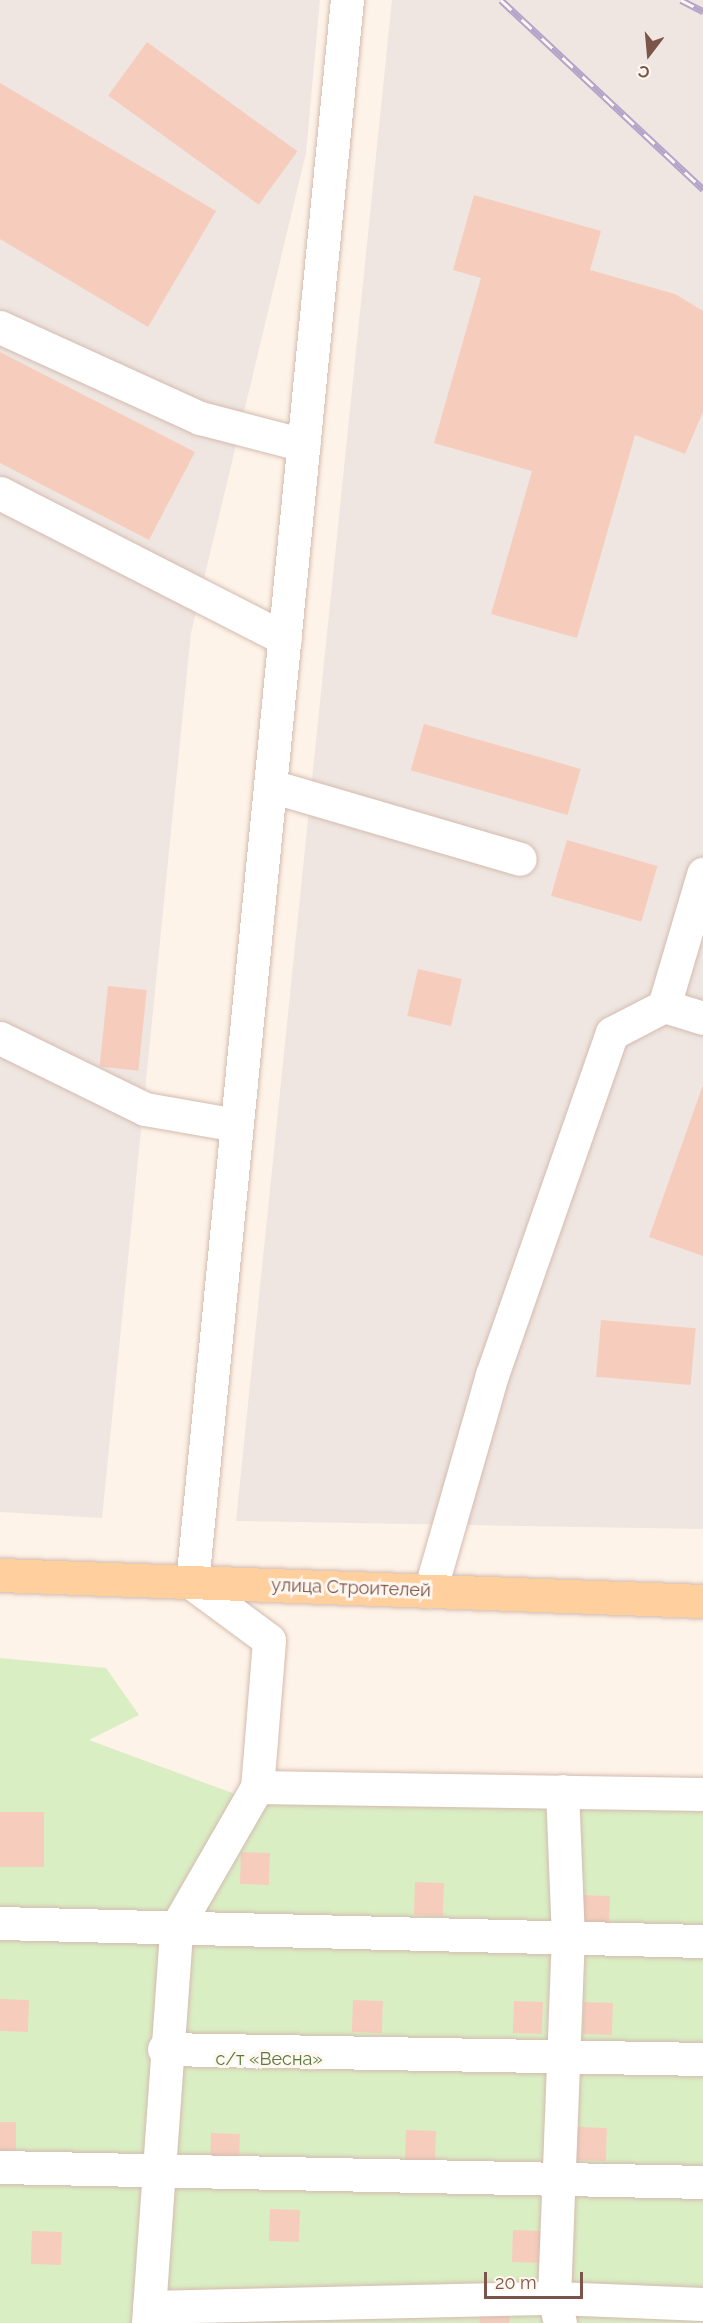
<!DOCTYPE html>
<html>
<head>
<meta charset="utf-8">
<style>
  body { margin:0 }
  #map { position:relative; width:703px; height:2323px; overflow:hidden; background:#fef3e8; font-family:Raleway,sans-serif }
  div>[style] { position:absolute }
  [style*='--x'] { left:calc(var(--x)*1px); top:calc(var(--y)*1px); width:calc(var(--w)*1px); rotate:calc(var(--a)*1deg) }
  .industrial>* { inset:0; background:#efe6e1 }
  .green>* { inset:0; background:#daeec4 }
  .building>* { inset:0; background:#f6cdbd; transform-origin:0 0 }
  .roads { filter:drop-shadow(0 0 2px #d4bbaf) drop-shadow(0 0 2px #d4bbaf) }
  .minor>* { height:33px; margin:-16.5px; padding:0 16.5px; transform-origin:16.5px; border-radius:16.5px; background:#fff }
  .major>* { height:33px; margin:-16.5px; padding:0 16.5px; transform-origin:16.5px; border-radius:16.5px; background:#ffcf9e }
  .rail>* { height:7px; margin-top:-3.5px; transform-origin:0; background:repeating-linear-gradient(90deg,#fff7f0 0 14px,#b4a4ca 0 28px); box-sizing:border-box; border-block:2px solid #b4a4ca }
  span { translate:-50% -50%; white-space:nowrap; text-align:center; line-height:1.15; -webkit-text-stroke:6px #fff7f0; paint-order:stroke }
  .street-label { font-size:18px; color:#7b5549 }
  .park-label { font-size:18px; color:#577b3c }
  .north { position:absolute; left:619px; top:24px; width:60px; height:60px; -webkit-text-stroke:4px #fff7f0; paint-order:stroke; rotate:196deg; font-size:16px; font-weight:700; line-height:24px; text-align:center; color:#7b5549 }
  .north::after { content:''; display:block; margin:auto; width:21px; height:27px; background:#7b5549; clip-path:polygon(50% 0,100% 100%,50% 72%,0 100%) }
  .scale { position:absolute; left:484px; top:2272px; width:99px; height:27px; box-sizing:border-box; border:3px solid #7b5549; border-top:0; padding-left:8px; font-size:18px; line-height:21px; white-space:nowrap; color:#7b5549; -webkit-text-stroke:4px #fff7f0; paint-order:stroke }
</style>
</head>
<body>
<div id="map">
  <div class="industrial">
    <i style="clip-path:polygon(0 0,320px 0,306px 153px,191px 633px,102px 1518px,0 1512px)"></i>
    <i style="clip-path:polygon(392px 0,703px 0,703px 1529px,236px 1521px)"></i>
  </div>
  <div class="green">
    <i style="clip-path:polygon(0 1658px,106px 1668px,139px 1715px,89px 1740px,235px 1794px,703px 1804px,703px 2323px,0 2323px)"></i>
  </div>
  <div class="building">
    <i style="left:147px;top:42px;width:186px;height:66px;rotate:36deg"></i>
    <i style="clip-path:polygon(0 83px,216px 211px,148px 327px,0 239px)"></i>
    <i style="clip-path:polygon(474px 195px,601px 231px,590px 270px,675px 294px,703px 311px,703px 412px,685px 454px,635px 435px,577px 638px,491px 614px,532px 471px,434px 443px,481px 278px,453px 270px)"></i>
    <i style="clip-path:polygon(0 352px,195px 452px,149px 540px,0 463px)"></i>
    <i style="left:424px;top:724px;width:163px;height:48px;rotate:16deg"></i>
    <i style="left:567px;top:840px;width:94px;height:58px;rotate:16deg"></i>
    <i style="left:418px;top:969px;width:45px;height:48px;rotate:13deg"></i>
    <i style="left:108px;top:986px;width:39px;height:81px;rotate:6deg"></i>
    <i style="clip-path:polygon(703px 1085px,703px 1256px,649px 1237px)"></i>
    <i style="left:601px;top:1320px;width:95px;height:57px;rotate:5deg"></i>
    <i style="left:0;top:1812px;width:44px;height:55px"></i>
    <i style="left:241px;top:1852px;width:29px;height:32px;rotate:2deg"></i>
    <i style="left:415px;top:1882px;width:29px;height:33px;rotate:2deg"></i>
    <i style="left:581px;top:1895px;width:29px;height:32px;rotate:2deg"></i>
    <i style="left:0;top:1999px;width:29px;height:32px;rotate:2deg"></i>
    <i style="left:353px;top:2000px;width:30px;height:32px;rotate:2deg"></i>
    <i style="left:514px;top:2001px;width:29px;height:32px;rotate:2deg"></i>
    <i style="left:584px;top:2002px;width:29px;height:32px;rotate:2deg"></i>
    <i style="left:0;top:2122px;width:16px;height:32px"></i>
    <i style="left:577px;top:2127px;width:30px;height:33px;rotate:2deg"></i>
    <i style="left:406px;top:2130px;width:30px;height:33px;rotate:2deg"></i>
    <i style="left:211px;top:2133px;width:29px;height:33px;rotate:2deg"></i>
    <i style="left:270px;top:2209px;width:30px;height:32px;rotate:2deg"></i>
    <i style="left:513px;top:2230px;width:29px;height:32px;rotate:2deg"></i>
    <i style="left:32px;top:2231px;width:30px;height:33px;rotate:2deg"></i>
    <i style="left:480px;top:2310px;width:30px;height:13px;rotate:2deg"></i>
  </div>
  <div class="roads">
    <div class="minor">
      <i style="--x:0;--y:327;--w:220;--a:24.5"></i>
      <i style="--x:200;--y:418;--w:107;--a:14.6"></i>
      <i style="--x:0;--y:493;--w:320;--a:27.1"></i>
      <i style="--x:271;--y:786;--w:259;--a:16.3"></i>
      <i style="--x:664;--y:1006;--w:138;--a:-73.5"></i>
      <i style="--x:0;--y:1038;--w:161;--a:26.1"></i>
      <i style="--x:145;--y:1109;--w:93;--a:9.9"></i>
      <i style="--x:430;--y:1591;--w:225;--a:-74"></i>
      <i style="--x:492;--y:1375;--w:362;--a:-70.7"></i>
      <i style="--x:612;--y:1033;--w:59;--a:-27.4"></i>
      <i style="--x:664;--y:1006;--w:41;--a:17.1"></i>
      <i style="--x:257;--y:1787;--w:446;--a:0.9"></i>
      <i style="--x:0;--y:1923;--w:703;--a:1.47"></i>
      <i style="--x:164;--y:2049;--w:539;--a:1.06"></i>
      <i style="--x:0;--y:2167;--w:703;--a:1.22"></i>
      <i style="--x:149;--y:2307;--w:405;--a:-1.3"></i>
      <i style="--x:554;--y:2298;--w:149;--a:2.3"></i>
      <i style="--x:148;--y:2323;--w:396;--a:-85.9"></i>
      <i style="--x:176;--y:1928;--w:163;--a:-60.1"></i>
      <i style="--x:257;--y:1787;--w:47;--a:-85.1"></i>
      <i style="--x:261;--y:1740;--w:100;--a:-85.4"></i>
      <i style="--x:269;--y:1640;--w:96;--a:-143.5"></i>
      <i style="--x:192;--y:1583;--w:1591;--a:-84.41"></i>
      <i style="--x:560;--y:2323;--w:26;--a:-103"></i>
      <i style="--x:554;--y:2298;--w:359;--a:-87.8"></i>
      <i style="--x:568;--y:1939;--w:148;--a:-92.3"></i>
    </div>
    <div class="major">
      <i style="--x:0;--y:1575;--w:703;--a:2.12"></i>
    </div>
  </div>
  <div class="rail">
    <i style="--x:501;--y:0;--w:277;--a:43.1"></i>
    <i style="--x:681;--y:0;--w:25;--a:27"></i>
  </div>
  <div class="street-label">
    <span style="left:351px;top:1588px;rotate:2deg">улица Строителей</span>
  </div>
  <div class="park-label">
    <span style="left:269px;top:2059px">с/т «Весна»</span>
  </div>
  <div class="north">С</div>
  <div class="scale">20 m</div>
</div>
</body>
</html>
